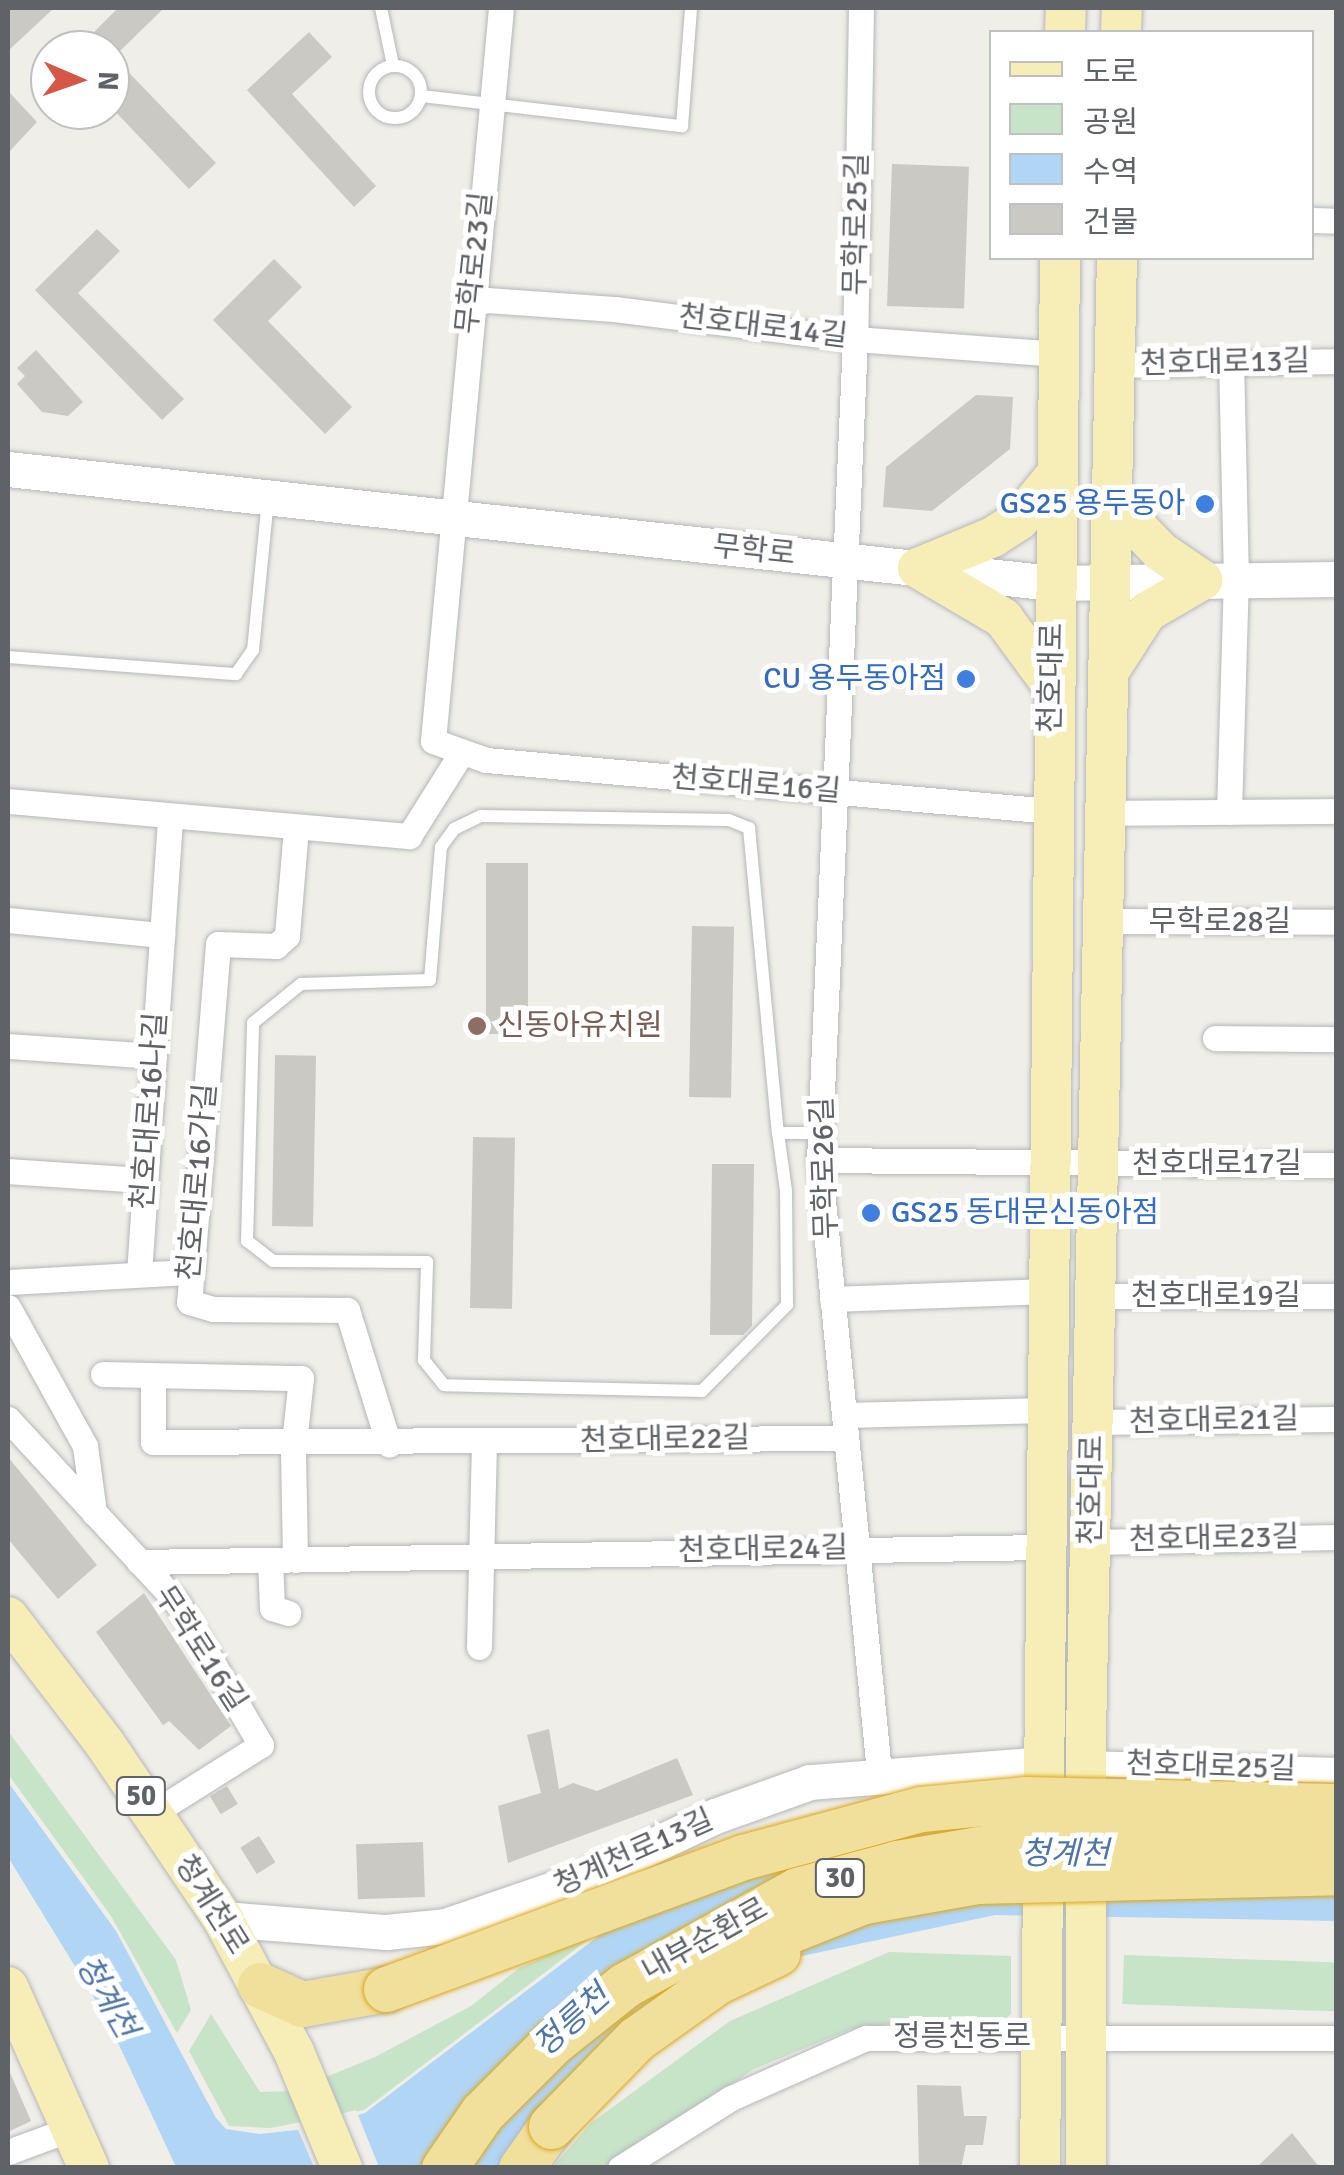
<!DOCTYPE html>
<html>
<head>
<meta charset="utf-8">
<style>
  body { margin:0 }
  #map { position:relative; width:1344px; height:2175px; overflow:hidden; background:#efeee8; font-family:Signika,"Noto Sans KR",sans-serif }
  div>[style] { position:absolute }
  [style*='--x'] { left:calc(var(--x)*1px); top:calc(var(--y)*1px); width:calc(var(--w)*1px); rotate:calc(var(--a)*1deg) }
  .green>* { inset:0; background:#c7e3c8; transform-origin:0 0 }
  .water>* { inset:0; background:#b1d5f5 }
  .pier>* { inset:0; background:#efeee8 }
  .building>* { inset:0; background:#cbc9c4; transform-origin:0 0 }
  .roads { filter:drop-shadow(0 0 2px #b4b7ba) drop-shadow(0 0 2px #b4b7ba) }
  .lane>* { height:12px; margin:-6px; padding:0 6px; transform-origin:6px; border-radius:6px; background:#fff }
  .lane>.ring { margin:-6px; padding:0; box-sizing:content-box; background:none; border:12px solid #fff; border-radius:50% }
  .street>* { height:25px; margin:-12.5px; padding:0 12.5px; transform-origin:12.5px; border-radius:12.5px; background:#fff }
  .secondary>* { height:35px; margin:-17.5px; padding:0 17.5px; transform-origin:17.5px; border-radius:17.5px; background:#fff }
  .primary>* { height:40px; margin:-20px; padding:0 20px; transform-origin:20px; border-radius:20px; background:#f6eeb6 }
  .highway>* { height:45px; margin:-22.5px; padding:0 22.5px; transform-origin:22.5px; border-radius:22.5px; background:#f1df9c }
  .bridges { filter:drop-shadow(0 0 2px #dca71b) drop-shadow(0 0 2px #dca71b) }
  .highway-bridge>* { height:45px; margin:-22.5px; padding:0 22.5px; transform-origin:22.5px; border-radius:22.5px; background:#f1df9c }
  .dots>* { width:28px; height:28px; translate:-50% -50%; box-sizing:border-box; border:5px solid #fff; border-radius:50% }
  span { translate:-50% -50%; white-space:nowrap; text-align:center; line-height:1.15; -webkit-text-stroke:10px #fff; paint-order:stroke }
  .shield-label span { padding:2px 8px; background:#fff; border:2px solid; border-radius:8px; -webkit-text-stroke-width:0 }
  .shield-label { font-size:28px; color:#5f6266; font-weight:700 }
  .street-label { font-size:30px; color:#5f6266 }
  .shop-label { font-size:30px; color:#366cbe }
  .right { translate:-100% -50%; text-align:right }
  .left { translate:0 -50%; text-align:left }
  .education-label { font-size:30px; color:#785e54 }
  .water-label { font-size:32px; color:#4f76a6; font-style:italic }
  .frame { position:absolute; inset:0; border:10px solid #5f6266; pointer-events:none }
  .legend { position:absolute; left:989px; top:30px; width:325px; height:230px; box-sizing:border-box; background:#fff; border:2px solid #bfc0c2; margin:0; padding:12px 18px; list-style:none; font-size:30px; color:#5f6266 }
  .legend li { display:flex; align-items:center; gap:20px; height:50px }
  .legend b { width:50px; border:2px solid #bfc0c2 }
  .north { position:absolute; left:30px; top:30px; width:100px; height:100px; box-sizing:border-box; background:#fff; border:2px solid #bfc0c2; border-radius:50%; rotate:92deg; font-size:28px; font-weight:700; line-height:40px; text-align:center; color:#5f6266 }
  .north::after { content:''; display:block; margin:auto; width:35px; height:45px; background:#d65747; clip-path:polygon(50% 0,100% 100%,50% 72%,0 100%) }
</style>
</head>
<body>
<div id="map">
  <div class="green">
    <i style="clip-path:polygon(8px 1731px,176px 1960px,191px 2010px,177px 2033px,111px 1916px,8px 1774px)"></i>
    <i style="clip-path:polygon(594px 1935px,364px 2110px,270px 2128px,229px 2126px,189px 2051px,211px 2014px,260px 2092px,292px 2091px,375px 2057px,471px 2006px,519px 1968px)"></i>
    <i style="clip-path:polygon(889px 1952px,1011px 1956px,1011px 2014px,1003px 2021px,908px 2021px,849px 2030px,754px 2069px,610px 2167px,552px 2168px,591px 2123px,730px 2021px)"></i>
    <i style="left:1124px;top:1955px;width:212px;height:49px;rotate:2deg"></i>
  </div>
  <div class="water">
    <i style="clip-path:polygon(8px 1782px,116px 1931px,216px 2118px,226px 2129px,260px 2134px,314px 2128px,365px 2113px,687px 1869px,1026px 1791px,1336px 1798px,1336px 1921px,995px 1915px,712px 1975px,507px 2167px,176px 2167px,106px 2017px,8px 1857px)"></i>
  </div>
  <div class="pier">
    <i style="clip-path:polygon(356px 2110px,379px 2167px,314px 2167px,296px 2125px)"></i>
  </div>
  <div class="building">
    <i style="clip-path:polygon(8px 8px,54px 8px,8px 51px)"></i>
    <i style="clip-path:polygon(118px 8px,164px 8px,121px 50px,76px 50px)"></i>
    <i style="clip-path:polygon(309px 32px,332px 57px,292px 94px,376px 186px,354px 207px,247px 90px)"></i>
    <i style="clip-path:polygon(110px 53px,216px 163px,189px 189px,110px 106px)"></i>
    <i style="clip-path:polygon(8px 91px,37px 122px,8px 153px)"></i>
    <i style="left:892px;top:164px;width:77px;height:142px;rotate:2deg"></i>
    <i style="clip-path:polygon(97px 229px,120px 251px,78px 293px,184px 399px,162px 420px,35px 290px)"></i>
    <i style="clip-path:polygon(274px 259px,302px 287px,268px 321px,352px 407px,325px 434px,213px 320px)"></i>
    <i style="clip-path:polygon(36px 350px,83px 402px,68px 416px,42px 412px,17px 384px,25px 376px,17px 368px)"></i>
    <i style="clip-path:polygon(976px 395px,1013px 397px,1010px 449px,932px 511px,883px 507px,886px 467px)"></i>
    <i style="left:486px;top:863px;width:42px;height:171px"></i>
    <i style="left:692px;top:926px;width:42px;height:171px;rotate:1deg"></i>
    <i style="left:275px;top:1055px;width:41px;height:171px;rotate:1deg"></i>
    <i style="left:473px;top:1137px;width:42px;height:171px;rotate:1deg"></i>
    <i style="clip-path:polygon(712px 1164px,754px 1164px,752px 1326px,743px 1335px,710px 1335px)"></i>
    <i style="clip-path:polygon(8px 1457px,97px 1565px,58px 1599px,8px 1539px)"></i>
    <i style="clip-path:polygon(144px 1593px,231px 1726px,199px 1750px,169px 1721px,163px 1725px,96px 1632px)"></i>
    <i style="clip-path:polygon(549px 1729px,559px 1789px,573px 1783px,597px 1791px,677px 1758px,693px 1795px,508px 1863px,498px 1806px,541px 1793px,527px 1735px)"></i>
    <i style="left:227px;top:1786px;width:21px;height:20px;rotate:59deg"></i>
    <i style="left:259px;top:1836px;width:31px;height:22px;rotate:58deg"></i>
    <i style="left:423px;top:1842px;width:55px;height:67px;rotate:88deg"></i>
    <i style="clip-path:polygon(8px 2068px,31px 2121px,8px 2132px)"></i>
    <i style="clip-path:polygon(917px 2085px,961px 2086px,964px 2116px,987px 2116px,983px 2145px,966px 2145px,961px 2168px,919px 2168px)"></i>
    <i style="clip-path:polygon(1292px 2133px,1320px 2168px,1256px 2168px)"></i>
  </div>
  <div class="roads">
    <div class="lane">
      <i style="--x:381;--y:8;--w:58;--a:78.1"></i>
      <i class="ring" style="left:369px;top:66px;width:40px;height:40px"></i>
      <i style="--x:421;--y:96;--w:263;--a:6.6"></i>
      <i style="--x:682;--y:126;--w:118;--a:-85.6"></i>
      <i style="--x:8;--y:657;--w:229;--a:4.3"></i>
      <i style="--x:236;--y:674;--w:29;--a:-55"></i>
      <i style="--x:253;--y:650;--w:151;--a:-84.3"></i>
      <i style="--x:778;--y:1133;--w:59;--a:82.1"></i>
      <i style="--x:786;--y:1191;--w:114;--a:89.5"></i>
      <i style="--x:787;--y:1305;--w:121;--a:134.7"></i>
      <i style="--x:702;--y:1391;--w:258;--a:-178.7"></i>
      <i style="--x:444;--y:1385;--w:32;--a:-129"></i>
      <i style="--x:424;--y:1360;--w:98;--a:-88.2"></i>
      <i style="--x:427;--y:1262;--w:154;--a:-179.6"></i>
      <i style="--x:273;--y:1261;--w:33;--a:-142"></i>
      <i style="--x:247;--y:1241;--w:218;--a:-88.4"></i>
      <i style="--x:253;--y:1023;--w:62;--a:-39.1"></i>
      <i style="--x:301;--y:984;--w:129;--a:-1.8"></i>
      <i style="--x:430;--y:980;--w:133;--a:-85.3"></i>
      <i style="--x:441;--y:847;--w:22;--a:-54"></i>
      <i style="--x:454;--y:829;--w:30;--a:-26"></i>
      <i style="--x:481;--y:816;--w:248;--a:0.9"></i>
      <i style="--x:729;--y:820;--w:22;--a:22"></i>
      <i style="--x:749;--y:828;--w:306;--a:84.6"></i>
      <i style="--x:778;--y:1133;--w:42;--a:0"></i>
    </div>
    <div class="street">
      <i style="--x:501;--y:8;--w:736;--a:95.3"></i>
      <i style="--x:433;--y:741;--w:56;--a:19.7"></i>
      <i style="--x:486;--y:760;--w:567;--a:5.16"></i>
      <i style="--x:861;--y:8;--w:331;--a:91"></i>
      <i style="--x:855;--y:339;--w:822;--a:92.51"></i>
      <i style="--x:819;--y:1160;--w:615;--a:84.4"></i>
      <i style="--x:1312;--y:220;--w:24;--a:2"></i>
      <i style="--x:470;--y:305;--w:18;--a:-16"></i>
      <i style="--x:487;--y:300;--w:127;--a:4.1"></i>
      <i style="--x:614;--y:309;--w:243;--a:7.1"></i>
      <i style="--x:855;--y:339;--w:204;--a:4.2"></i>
      <i style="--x:1114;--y:365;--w:222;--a:-1"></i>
      <i style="--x:8;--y:801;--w:403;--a:5"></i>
      <i style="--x:409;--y:836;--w:99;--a:-57.8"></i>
      <i style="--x:1229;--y:812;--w:232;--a:-88.3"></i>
      <i style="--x:1236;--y:580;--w:217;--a:-91.3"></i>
      <i style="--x:1105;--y:813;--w:231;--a:-0.5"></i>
      <i style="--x:296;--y:828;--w:108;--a:94.8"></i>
      <i style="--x:287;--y:936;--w:15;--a:138"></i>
      <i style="--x:276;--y:946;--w:58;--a:-178"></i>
      <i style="--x:218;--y:944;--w:359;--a:94.6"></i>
      <i style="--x:189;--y:1302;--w:25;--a:16"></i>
      <i style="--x:213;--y:1309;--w:134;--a:0.4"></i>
      <i style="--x:347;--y:1310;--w:141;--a:72.7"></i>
      <i style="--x:8;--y:920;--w:155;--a:5.6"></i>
      <i style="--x:1103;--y:921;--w:233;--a:0.2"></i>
      <i style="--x:1215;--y:1038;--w:121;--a:0.5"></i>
      <i style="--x:8;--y:1046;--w:146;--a:3.9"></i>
      <i style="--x:819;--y:1160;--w:517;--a:0.55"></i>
      <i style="--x:8;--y:1171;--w:137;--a:3.8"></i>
      <i style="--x:139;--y:1274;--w:459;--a:-86.1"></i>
      <i style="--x:8;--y:1282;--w:181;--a:-3.2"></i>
      <i style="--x:1095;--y:1296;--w:241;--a:0"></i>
      <i style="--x:832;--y:1299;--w:216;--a:-2.1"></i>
      <i style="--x:8;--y:1307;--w:159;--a:61"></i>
      <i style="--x:85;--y:1446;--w:68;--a:82.3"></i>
      <i style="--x:103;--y:1374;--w:198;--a:1.2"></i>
      <i style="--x:301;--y:1378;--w:74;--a:96.2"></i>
      <i style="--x:293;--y:1452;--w:108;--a:88.9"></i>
      <i style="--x:153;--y:1375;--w:67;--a:90"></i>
      <i style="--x:153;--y:1442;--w:693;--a:-0.33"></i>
      <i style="--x:844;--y:1415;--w:203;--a:-1.4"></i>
      <i style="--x:8;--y:1419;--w:249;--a:47.3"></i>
      <i style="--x:177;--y:1602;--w:166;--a:59.6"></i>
      <i style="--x:261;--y:1745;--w:128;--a:147.8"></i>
      <i style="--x:1092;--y:1422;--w:244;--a:-0.7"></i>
      <i style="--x:1092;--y:1542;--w:244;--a:-1.2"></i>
      <i style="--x:270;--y:1560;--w:48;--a:87.6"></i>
      <i style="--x:272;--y:1608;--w:17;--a:17"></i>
      <i style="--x:139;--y:1562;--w:907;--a:-0.95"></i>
      <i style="--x:479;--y:1647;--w:204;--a:-88.6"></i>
      <i style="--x:1086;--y:1763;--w:250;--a:1.6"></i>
      <i style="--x:8;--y:2152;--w:72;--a:-20.2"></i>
      <i style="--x:620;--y:2168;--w:131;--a:-32.2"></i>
      <i style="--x:731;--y:2098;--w:148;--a:-24"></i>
      <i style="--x:866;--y:2038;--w:470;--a:0"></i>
    </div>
    <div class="secondary">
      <i style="--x:8;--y:469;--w:1051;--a:6.23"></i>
      <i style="--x:1053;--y:583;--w:283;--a:-0.8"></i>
      <i style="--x:223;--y:1919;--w:164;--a:4.6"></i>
      <i style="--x:386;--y:1932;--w:59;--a:-5.8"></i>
      <i style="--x:445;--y:1926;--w:148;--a:-18.9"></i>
      <i style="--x:585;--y:1878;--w:144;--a:-25.5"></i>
      <i style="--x:715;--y:1816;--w:101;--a:-19.7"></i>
      <i style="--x:810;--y:1782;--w:235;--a:-4.4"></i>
    </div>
    <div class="primary">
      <i style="--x:1065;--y:32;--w:24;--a:-88"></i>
      <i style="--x:1121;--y:32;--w:24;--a:-88"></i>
      <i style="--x:918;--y:568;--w:99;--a:30.5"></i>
      <i style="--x:1003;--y:618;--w:83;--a:53.8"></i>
      <i style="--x:918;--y:568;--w:81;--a:-22.5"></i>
      <i style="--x:993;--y:537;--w:31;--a:-33"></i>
      <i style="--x:1019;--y:520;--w:57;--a:-50.7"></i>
      <i style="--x:1109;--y:671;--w:70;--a:-57.2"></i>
      <i style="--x:1147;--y:612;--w:64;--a:-30.2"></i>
      <i style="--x:1202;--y:580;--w:50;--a:-145.7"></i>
      <i style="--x:1161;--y:552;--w:72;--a:-133.9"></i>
      <i style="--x:8;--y:1617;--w:160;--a:52.6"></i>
      <i style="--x:105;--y:1744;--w:211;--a:56"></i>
      <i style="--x:223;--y:1919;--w:151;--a:61.9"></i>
      <i style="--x:294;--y:2052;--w:126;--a:67.5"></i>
      <i style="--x:8;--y:1987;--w:198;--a:65.9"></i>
      <i style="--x:1040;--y:2168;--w:1910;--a:-89.4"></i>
      <i style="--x:1086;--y:2168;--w:433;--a:-90"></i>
      <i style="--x:1086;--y:1735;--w:1477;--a:-88.8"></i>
    </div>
    <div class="highway">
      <i style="--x:260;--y:1985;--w:46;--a:24.3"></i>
      <i style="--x:302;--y:2004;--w:85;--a:-10.1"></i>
      <i style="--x:521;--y:2168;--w:52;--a:-54.5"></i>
    </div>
  </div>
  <div class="bridges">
    <div class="highway-bridge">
      <i style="--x:740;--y:1950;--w:133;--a:-21.6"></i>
      <i style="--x:864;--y:1901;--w:116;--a:-10"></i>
      <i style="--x:978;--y:1881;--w:358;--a:-1.4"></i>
      <i style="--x:386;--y:1989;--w:381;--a:-20.3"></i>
      <i style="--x:743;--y:1857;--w:184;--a:-15.1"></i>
      <i style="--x:921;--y:1809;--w:103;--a:-5.5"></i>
      <i style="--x:1024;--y:1799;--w:312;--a:1.3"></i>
      <i style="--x:551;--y:2126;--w:122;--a:-45.7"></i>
      <i style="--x:636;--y:2039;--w:98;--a:-35.5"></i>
      <i style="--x:716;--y:1982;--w:68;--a:-25.4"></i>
      <i style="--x:444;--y:2168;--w:67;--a:-55.4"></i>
      <i style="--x:482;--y:2113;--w:99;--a:-45"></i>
      <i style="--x:552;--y:2043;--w:93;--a:-38.5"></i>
      <i style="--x:625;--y:1985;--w:196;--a:-28.9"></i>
      <i style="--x:797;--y:1890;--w:104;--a:-15.1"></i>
      <i style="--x:897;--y:1863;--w:130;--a:-9.8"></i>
      <i style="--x:1025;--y:1841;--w:311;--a:-0.4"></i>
    </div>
  </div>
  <div class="dots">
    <i style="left:1205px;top:504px;background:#3f7fe0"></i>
    <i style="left:966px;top:679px;background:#3f7fe0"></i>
    <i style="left:477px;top:1026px;background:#8d6e63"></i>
    <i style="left:871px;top:1213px;background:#3f7fe0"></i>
  </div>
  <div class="shield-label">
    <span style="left:141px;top:1796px">50</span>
    <span style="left:840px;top:1878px">30</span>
  </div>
  <div class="street-label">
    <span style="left:857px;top:224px;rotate:-89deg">무학로25길</span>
    <span style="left:475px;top:263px;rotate:-84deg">무학로23길</span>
    <span style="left:763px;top:327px;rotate:7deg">천호대로14길</span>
    <span style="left:1225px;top:363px;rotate:-1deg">천호대로13길</span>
    <span style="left:754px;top:551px;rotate:6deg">무학로</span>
    <span style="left:1052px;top:678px;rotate:-89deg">천호대로</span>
    <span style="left:756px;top:785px;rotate:5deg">천호대로16길</span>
    <span style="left:1220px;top:922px">무학로28길</span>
    <span style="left:150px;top:1111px;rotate:-86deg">천호대로16나길</span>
    <span style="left:1217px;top:1164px">천호대로17길</span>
    <span style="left:825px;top:1168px;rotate:-92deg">무학로26길</span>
    <span style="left:198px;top:1182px;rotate:-85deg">천호대로16가길</span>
    <span style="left:1216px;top:1296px">천호대로19길</span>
    <span style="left:1214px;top:1421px;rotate:-1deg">천호대로21길</span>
    <span style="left:665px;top:1440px;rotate:-1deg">천호대로22길</span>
    <span style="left:1092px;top:1490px;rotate:-89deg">천호대로</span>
    <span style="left:1214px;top:1539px;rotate:-1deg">천호대로23길</span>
    <span style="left:763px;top:1550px;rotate:-1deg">천호대로24길</span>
    <span style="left:200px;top:1649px;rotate:57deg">무학로16길</span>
    <span style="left:1211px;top:1767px;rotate:2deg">천호대로25길</span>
    <span style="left:634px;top:1853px;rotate:-24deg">청계천로13길</span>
    <span style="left:211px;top:1905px;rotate:58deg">청계천로</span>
    <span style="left:705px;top:1940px;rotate:-29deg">내부순환로</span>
    <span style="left:962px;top:2037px">정릉천동로</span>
  </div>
  <div class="shop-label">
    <span class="right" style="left:1185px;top:504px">GS25 용두동아</span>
    <span class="right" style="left:946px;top:679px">CU 용두동아점</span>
    <span class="left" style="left:891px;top:1213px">GS25 동대문신동아점</span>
  </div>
  <div class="education-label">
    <span class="left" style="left:497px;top:1026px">신동아유치원</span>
  </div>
  <div class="water-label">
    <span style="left:1065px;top:1854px">청계천</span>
    <span style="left:106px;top:1997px;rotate:60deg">청계천</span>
    <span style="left:572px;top:2021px;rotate:-42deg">정릉천</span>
  </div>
  <div class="frame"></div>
  <ul class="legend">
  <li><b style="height:12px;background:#f6eeb6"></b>도로</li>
  <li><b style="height:28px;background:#c7e3c8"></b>공원</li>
  <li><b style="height:28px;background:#b1d5f5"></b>수역</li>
  <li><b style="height:28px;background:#cbc9c4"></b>건물</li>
  </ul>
  <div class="north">N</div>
</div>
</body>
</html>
